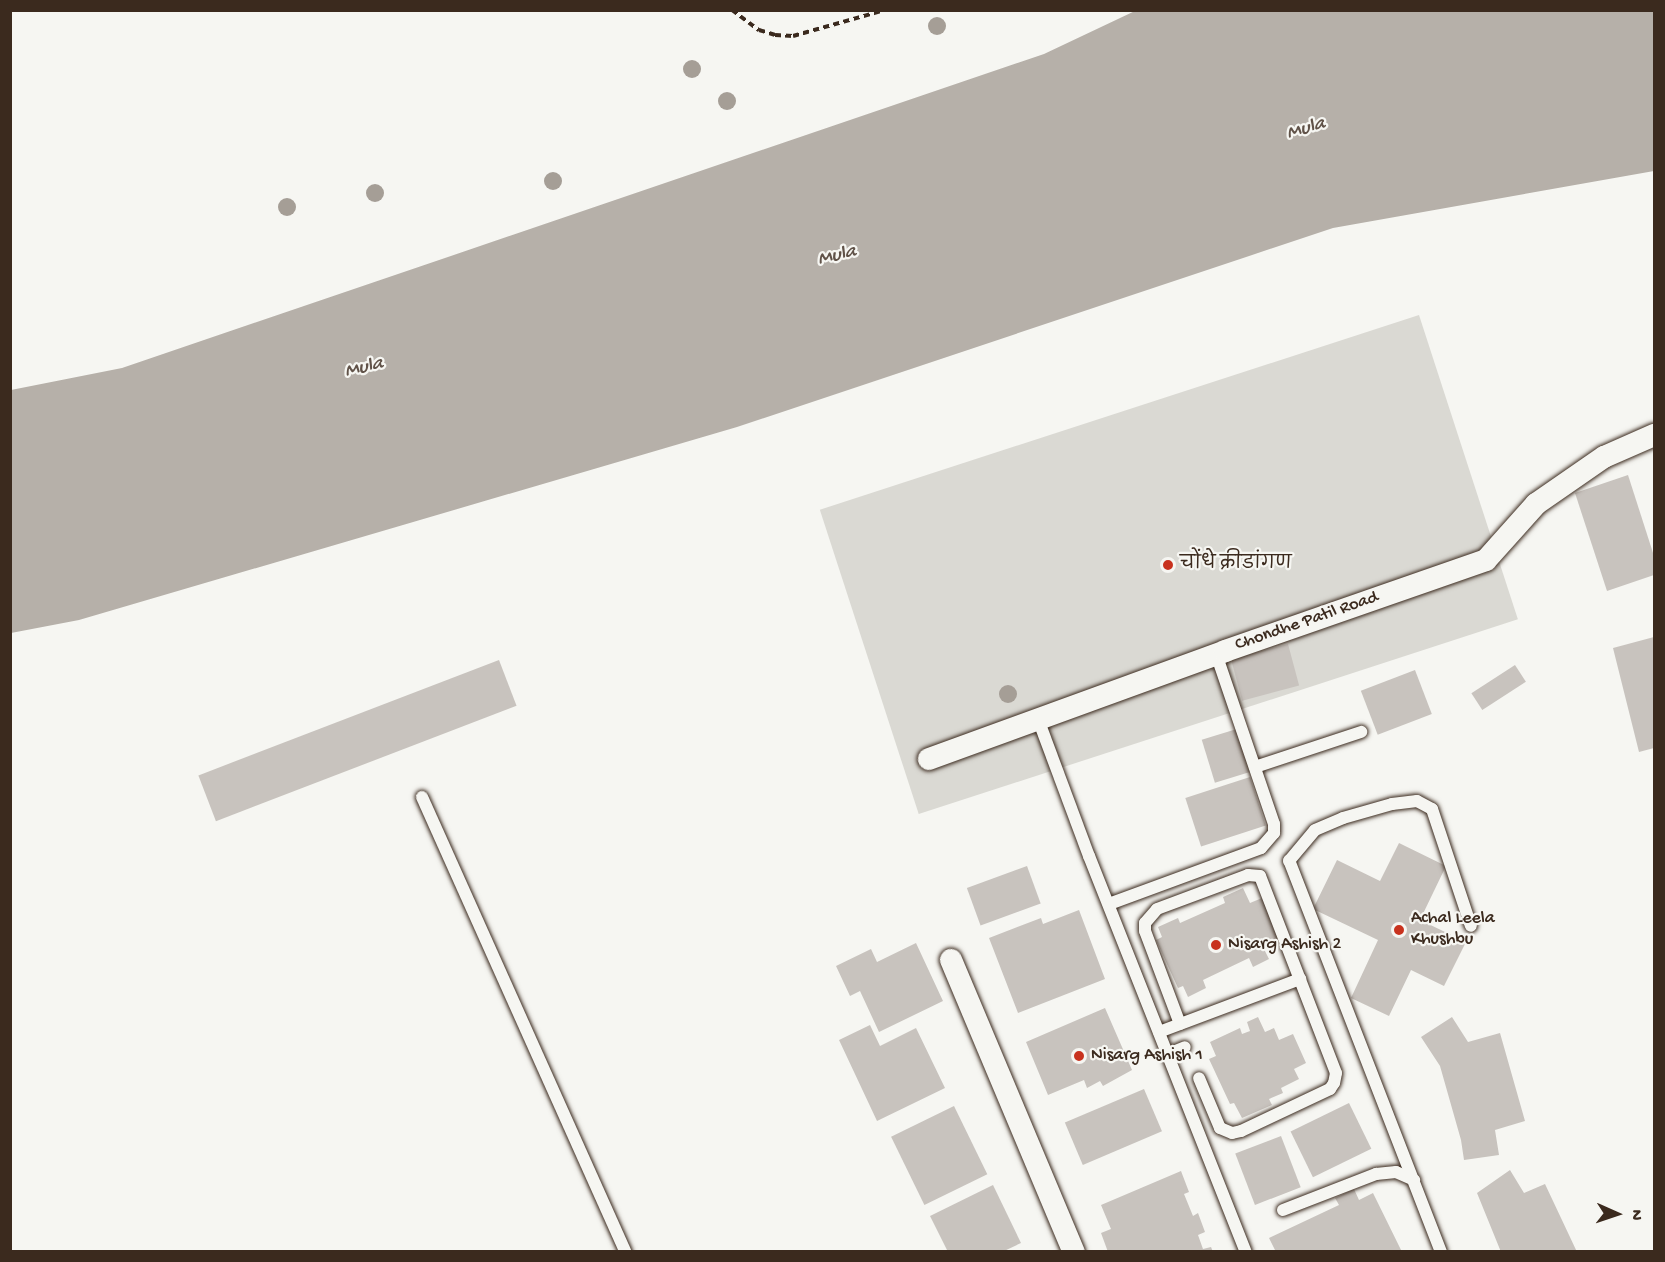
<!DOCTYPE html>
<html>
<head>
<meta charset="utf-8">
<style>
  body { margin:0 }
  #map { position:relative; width:1665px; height:1262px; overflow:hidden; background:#f6f6f2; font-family:"Gochi Hand","Playpen Sans Deva",sans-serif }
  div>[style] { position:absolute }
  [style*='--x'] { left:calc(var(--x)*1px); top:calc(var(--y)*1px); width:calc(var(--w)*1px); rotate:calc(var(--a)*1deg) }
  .green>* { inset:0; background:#dad9d3; transform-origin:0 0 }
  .water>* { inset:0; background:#b6b0a9 }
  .building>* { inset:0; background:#c8c3be; transform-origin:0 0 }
  .path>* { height:4px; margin-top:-2px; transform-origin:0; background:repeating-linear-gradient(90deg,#3b2a1e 0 6px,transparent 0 10.5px) }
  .roads { filter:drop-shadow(0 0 2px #3b2a1e) drop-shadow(0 0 2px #3b2a1e) }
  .lane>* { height:12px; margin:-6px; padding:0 6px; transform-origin:6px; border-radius:6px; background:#f6f6f2 }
  .street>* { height:22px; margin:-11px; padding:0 11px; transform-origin:11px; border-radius:11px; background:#f6f6f2 }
  .trees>* { width:18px; height:18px; margin:-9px; border-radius:50%; background:#a59e96 }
  .dots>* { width:16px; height:16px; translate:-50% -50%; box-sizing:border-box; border:3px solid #f6f6f2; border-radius:50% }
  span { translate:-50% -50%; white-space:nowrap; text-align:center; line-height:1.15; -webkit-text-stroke:4.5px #f6f6f2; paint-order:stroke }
  .poi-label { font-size:18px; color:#3b2a1e }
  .left { translate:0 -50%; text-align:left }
  .street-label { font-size:18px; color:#3b2a1e }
  .water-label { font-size:20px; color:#605248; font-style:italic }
  .frame { position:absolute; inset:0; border:12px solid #3b2a1e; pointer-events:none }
  .north { position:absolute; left:1587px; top:1184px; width:60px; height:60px; -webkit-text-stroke:4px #f6f6f2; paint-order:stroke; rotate:93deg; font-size:16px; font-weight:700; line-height:24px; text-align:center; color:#3b2a1e }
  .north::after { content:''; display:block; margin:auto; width:21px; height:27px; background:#3b2a1e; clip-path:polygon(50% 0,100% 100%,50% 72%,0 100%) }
</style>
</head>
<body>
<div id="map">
  <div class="green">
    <i style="left:1419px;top:315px;width:320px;height:630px;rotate:72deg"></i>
  </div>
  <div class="water">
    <i style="clip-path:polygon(1137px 10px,1654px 11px,1654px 171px,1333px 228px,737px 427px,79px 620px,11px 633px,11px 390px,122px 368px,1044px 54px)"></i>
  </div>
  <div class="building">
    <i style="clip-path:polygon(1628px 475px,1654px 556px,1654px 575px,1607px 591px,1575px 493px)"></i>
    <i style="clip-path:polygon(1654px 637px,1654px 748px,1639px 752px,1613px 648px)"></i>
    <i style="left:1288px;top:644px;width:43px;height:59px;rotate:75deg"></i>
    <i style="left:499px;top:660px;width:49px;height:322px;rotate:69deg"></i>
    <i style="left:1515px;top:665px;width:20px;height:52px;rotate:57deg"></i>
    <i style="left:1415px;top:670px;width:47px;height:58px;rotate:69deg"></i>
    <i style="left:1240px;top:728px;width:45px;height:40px;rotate:73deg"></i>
    <i style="left:1250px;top:777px;width:51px;height:68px;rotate:72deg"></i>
    <i style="clip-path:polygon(1399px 843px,1446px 866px,1420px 920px,1466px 942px,1444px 986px,1411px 970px,1389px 1016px,1351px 998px,1378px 940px,1313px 909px,1337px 860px,1380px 881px)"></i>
    <i style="left:1027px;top:866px;width:40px;height:64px;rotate:70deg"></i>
    <i style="clip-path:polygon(1243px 888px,1250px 903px,1262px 898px,1281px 941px,1264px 949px,1269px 959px,1253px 967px,1249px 958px,1203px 980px,1206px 988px,1188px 997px,1183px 986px,1178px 988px,1156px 940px,1162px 937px,1158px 927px,1178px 918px,1180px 923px,1225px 903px,1223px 897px)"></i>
    <i style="clip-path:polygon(1079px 910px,1105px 979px,1018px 1013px,989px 938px,1041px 918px,1043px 924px)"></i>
    <i style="clip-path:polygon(916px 943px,943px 1001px,879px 1032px,860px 991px,850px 996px,836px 966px,871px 949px,877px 962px)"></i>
    <i style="clip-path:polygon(1105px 1008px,1132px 1070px,1103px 1086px,1100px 1081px,1087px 1088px,1084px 1080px,1048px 1095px,1026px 1042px)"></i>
    <i style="clip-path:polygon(1258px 1017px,1265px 1032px,1274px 1028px,1279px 1040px,1293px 1034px,1306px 1063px,1294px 1069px,1299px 1079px,1281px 1088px,1283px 1093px,1269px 1099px,1272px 1105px,1242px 1118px,1234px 1103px,1230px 1104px,1209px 1059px,1216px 1056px,1210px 1042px,1240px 1028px,1242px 1034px,1250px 1031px,1247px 1022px)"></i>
    <i style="clip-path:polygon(1452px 1017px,1468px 1042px,1500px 1033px,1525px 1121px,1495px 1130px,1499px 1155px,1464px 1160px,1461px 1140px,1440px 1066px,1421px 1037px)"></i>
    <i style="clip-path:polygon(870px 1025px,880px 1046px,916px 1028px,945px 1088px,877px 1121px,839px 1040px)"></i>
    <i style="left:1144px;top:1089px;width:46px;height:86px;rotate:67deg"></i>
    <i style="left:1349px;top:1103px;width:51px;height:65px;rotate:64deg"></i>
    <i style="left:954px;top:1106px;width:76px;height:70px;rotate:64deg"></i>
    <i style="left:1281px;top:1136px;width:55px;height:49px;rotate:69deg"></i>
    <i style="clip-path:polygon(1510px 1170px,1524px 1193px,1545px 1184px,1577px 1252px,1501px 1252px,1477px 1193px)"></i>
    <i style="clip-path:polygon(1181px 1171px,1189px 1192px,1184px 1194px,1193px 1216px,1198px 1213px,1205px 1232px,1198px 1235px,1203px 1249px,1211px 1247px,1213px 1252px,1108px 1252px,1101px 1233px,1111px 1229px,1101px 1205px)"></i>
    <i style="clip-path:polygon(993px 1185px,1021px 1243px,1002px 1252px,948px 1252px,930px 1216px)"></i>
    <i style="clip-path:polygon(1354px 1189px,1359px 1200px,1373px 1193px,1402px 1252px,1276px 1252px,1269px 1238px,1339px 1205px,1335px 1198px)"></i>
  </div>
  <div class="path">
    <i style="--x:732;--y:10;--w:34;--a:37"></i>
    <i style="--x:759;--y:30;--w:17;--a:17"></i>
    <i style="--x:775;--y:35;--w:18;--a:3"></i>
    <i style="--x:793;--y:36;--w:96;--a:-15.8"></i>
  </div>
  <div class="roads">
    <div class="lane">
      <i style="--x:1038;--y:719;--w:146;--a:69.6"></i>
      <i style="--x:1089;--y:856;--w:426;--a:68.4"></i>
      <i style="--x:1255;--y:767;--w:112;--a:-18.3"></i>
      <i style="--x:422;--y:797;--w:499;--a:65.9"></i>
      <i style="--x:1109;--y:904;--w:162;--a:-20.2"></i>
      <i style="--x:1261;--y:848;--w:20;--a:-49"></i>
      <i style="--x:1274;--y:833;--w:9;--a:-90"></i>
      <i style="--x:1274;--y:824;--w:180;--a:-108.8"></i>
      <i style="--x:1180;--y:1024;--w:99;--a:-110.6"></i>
      <i style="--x:1145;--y:931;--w:8;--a:-90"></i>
      <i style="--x:1145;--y:923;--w:18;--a:-49"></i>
      <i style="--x:1157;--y:909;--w:97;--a:-20.5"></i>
      <i style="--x:1248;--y:875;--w:12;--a:5"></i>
      <i style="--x:1260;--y:876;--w:211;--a:68.9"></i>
      <i style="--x:1336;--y:1073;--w:10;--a:101"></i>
      <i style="--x:1334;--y:1083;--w:7;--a:124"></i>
      <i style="--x:1330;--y:1089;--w:98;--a:154.7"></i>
      <i style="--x:1241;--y:1131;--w:9;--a:167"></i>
      <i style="--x:1232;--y:1133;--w:13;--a:-157"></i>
      <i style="--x:1220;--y:1128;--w:54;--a:-112.8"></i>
      <i style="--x:1159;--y:1032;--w:151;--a:-20.6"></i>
      <i style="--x:1168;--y:1054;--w:18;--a:-22"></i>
      <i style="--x:1283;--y:1210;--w:100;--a:-21.2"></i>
      <i style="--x:1376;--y:1174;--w:20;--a:-6"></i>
      <i style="--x:1396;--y:1172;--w:20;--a:24"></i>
      <i style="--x:1441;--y:1252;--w:420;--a:-111.2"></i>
      <i style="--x:1289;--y:861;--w:40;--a:-50"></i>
      <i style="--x:1315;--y:830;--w:30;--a:-23"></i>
      <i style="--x:1343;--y:818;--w:51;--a:-15.9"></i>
      <i style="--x:1392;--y:804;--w:25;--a:-7"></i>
      <i style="--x:1417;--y:801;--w:17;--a:28"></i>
      <i style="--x:1432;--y:809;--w:123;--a:71.6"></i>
    </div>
    <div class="street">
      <i style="--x:929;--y:759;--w:315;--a:-20"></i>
      <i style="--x:1225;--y:651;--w:276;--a:-19.2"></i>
      <i style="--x:1486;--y:560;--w:75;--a:-48.2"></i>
      <i style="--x:1536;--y:504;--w:83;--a:-34.7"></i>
      <i style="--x:1604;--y:457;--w:55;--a:-23.7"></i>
      <i style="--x:951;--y:960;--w:317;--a:67.2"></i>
    </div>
  </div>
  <div class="trees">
    <i style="left:937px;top:26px"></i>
    <i style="left:692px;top:69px"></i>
    <i style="left:727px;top:101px"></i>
    <i style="left:553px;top:181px"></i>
    <i style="left:375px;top:193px"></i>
    <i style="left:287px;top:207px"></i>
    <i style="left:1008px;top:694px"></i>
  </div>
  <div class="dots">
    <i style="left:1168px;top:565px;background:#c8321e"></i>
    <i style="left:1399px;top:930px;background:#c8321e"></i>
    <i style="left:1216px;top:945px;background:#c8321e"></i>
    <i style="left:1079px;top:1056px;background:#c8321e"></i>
  </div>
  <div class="poi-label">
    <span class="left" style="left:1180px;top:565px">चोंधे क्रीडांगण</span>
    <span class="left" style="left:1411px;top:930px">Achal Leela<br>Khushbu</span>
    <span class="left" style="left:1228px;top:945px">Nisarg Ashish 2</span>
    <span class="left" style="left:1091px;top:1056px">Nisarg Ashish 1</span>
  </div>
  <div class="street-label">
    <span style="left:1307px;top:622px;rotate:-19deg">Chondhe Patil Road</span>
  </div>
  <div class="water-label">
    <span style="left:1306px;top:129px;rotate:-16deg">Mula</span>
    <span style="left:837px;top:256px;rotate:-13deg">Mula</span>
    <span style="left:364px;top:368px;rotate:-13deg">Mula</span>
  </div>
  <div class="frame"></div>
  <div class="north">N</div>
</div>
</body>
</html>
